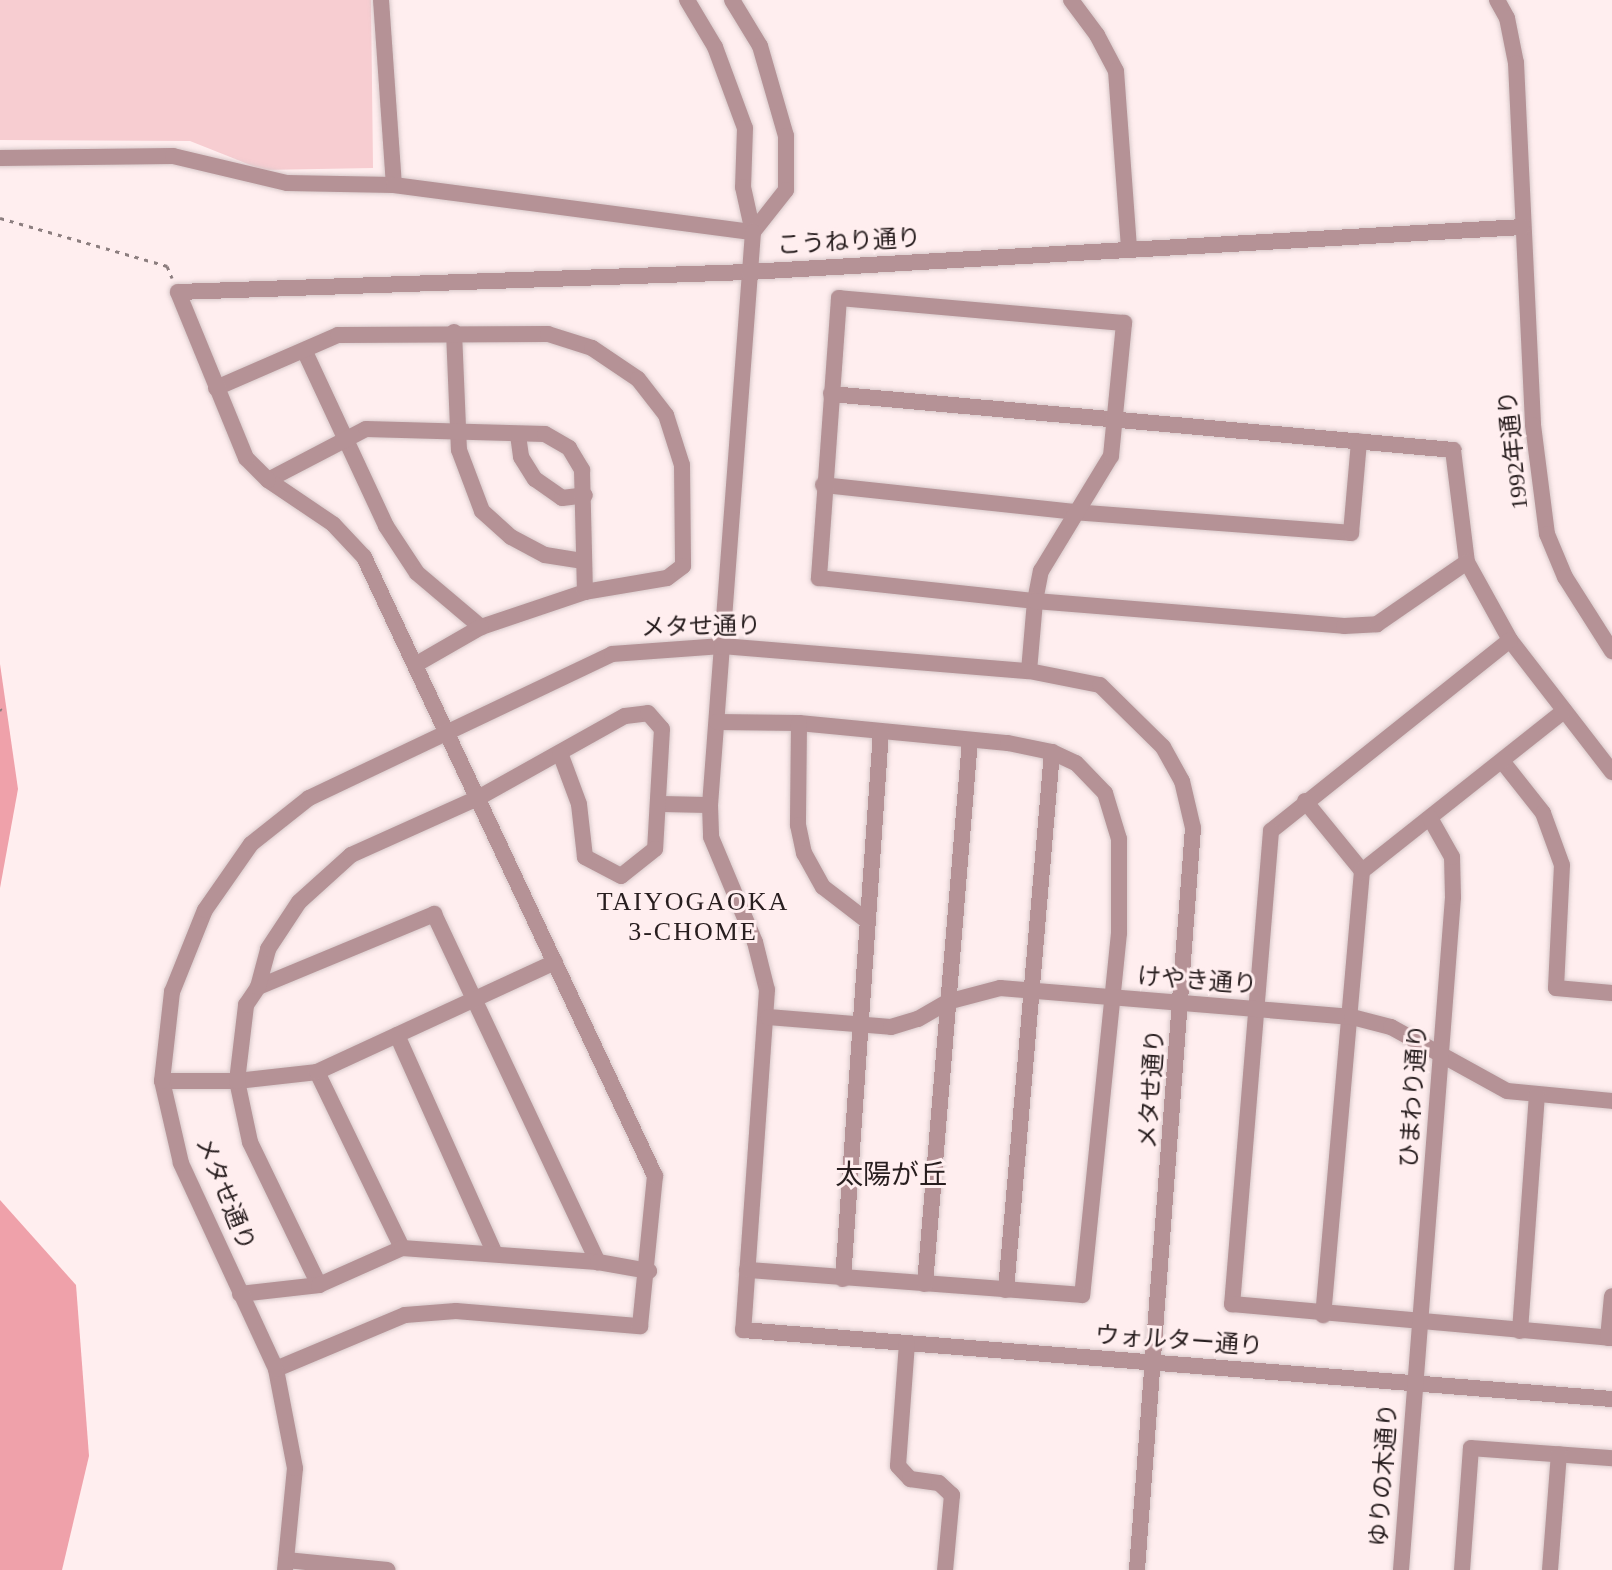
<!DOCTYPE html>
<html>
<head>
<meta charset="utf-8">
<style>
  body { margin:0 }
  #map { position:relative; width:1612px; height:1570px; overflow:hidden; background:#ffeeef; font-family:"Times New Roman","Noto Sans JP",serif }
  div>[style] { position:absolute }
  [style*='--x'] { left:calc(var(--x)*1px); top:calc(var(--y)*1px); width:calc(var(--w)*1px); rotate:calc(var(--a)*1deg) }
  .green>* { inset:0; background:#f7cdd1 }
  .forest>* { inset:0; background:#efa1aa }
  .path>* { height:3px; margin-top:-1.5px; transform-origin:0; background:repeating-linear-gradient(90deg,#8c7e7f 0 4px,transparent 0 10px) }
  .roads { filter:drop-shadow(0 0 2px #d8c9ca) drop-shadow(0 0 2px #d8c9ca) }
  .minor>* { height:16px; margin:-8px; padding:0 8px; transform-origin:8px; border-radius:8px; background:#b59296 }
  span { translate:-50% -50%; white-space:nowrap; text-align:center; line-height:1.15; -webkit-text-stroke:6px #ffeeef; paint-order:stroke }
  .street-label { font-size:24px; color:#281e1f }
  .neighbourhood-label { font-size:26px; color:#281e1f; letter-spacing:2px }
  .quarter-label { font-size:28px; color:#281e1f }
</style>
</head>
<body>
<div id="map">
  <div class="green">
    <i style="clip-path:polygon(0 0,371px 0,373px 168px,263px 170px,190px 141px,0 140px)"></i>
  </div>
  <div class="forest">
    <i style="clip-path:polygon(0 664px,18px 789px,0 888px)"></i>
    <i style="clip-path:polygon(0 1200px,76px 1285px,89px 1456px,62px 1570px,0 1570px)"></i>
  </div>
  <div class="path">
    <i style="--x:0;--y:218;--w:174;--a:16"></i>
    <i style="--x:167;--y:266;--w:13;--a:67"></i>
    <i style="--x:0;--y:709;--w:2;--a:27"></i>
  </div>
  <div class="roads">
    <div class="minor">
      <i style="--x:381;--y:0;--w:185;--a:86"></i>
      <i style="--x:687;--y:0;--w:55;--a:59.2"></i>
      <i style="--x:715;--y:47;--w:86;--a:69.7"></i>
      <i style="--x:745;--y:128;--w:59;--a:91.9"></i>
      <i style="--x:743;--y:187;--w:46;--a:77.5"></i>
      <i style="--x:732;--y:0;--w:54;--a:58.7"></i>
      <i style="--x:760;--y:46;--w:94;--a:73.9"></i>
      <i style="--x:786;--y:136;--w:54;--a:90"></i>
      <i style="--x:786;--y:190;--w:53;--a:128.2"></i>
      <i style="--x:1071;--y:0;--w:44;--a:53.4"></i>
      <i style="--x:1097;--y:35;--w:41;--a:62.2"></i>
      <i style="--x:1116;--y:71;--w:179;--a:85.8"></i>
      <i style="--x:1497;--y:0;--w:21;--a:61"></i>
      <i style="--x:1507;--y:18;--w:46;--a:78.7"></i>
      <i style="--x:1516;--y:63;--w:362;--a:87.3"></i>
      <i style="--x:1533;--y:425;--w:110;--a:82.7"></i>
      <i style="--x:1547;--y:534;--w:47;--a:67.3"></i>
      <i style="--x:1565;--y:577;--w:88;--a:57.6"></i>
      <i style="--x:0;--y:158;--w:173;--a:-0.7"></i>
      <i style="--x:173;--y:156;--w:117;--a:13.3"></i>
      <i style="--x:287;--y:183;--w:107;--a:1.1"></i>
      <i style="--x:394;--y:185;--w:362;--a:7.5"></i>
      <i style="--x:753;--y:232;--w:575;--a:94.29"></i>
      <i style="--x:710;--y:805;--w:32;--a:88"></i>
      <i style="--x:711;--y:837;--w:114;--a:67.3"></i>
      <i style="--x:755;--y:942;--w:49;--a:76"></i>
      <i style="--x:767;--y:990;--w:341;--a:94"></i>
      <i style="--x:743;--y:1330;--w:872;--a:4.54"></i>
      <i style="--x:454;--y:332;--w:118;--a:87.6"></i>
      <i style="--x:459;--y:450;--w:65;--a:69.3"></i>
      <i style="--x:482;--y:511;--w:39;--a:42"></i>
      <i style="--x:511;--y:537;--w:38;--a:28"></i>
      <i style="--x:545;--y:555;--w:39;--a:9"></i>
      <i style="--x:305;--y:352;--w:192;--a:65"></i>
      <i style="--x:386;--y:526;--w:56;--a:56.6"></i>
      <i style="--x:417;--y:573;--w:84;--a:40.2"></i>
      <i style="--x:216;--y:388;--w:133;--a:-23.5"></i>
      <i style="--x:338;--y:335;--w:210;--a:-0.3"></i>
      <i style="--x:548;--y:334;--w:46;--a:17.7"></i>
      <i style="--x:592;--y:348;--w:55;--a:34"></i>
      <i style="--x:638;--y:379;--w:46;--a:52.1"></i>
      <i style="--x:666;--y:415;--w:52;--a:72.3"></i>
      <i style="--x:682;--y:465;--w:101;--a:89.4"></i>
      <i style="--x:683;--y:566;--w:20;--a:143"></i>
      <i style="--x:667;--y:578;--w:83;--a:170.3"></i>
      <i style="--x:585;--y:592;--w:110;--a:161.4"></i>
      <i style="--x:481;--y:627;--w:76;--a:150.1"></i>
      <i style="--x:831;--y:394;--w:625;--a:5.14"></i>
      <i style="--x:1453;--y:450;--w:113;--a:82.9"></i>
      <i style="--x:1467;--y:562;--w:89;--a:61.1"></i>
      <i style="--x:1510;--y:640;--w:167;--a:52.3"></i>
      <i style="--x:518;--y:435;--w:22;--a:82"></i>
      <i style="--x:521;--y:457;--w:26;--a:58"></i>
      <i style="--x:535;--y:479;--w:33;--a:35"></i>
      <i style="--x:562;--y:498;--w:23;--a:-7"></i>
      <i style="--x:268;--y:480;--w:110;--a:-27.5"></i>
      <i style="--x:366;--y:429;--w:179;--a:1.6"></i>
      <i style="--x:545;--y:434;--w:28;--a:30"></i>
      <i style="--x:569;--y:448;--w:26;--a:59"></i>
      <i style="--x:582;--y:470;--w:122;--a:88.6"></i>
      <i style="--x:823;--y:485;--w:252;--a:6.1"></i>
      <i style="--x:1074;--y:512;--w:278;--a:4.3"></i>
      <i style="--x:1351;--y:533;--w:92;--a:-85"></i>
      <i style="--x:1510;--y:640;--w:306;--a:141.4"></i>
      <i style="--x:1271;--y:831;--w:475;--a:94.7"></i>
      <i style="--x:1232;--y:1304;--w:382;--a:5.1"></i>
      <i style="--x:1029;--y:671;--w:70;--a:-85.1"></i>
      <i style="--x:1035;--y:601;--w:31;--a:-79"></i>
      <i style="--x:1041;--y:571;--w:135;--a:-58.7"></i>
      <i style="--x:1111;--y:456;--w:134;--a:-84.4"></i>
      <i style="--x:1124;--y:323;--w:286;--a:-175"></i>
      <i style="--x:839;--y:298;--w:281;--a:94.1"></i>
      <i style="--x:819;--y:578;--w:217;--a:6.1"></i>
      <i style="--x:1035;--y:601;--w:310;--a:4.6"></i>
      <i style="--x:1344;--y:626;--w:33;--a:-3"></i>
      <i style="--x:1377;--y:624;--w:109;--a:-34.6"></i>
      <i style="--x:717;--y:722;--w:82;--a:0.7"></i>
      <i style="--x:799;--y:723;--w:210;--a:5.5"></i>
      <i style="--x:1008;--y:743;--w:45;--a:11.6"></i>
      <i style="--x:1052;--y:752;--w:26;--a:25"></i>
      <i style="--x:1076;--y:763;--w:42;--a:46"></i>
      <i style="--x:1105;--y:793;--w:48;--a:73.1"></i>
      <i style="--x:1119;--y:839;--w:94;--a:90"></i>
      <i style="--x:1119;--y:933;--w:364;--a:95.8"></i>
      <i style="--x:1082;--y:1295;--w:336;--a:-175.7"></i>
      <i style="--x:799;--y:723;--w:102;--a:90.6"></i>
      <i style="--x:798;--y:825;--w:29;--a:78"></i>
      <i style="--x:804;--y:853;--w:39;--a:61"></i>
      <i style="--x:823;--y:887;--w:54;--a:37.5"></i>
      <i style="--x:1502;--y:761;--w:66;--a:51.7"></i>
      <i style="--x:1543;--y:813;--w:55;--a:69.9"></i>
      <i style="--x:1562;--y:865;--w:123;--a:92.8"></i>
      <i style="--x:1556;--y:988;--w:56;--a:5.1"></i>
      <i style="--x:1305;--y:801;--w:90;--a:50.8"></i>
      <i style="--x:1362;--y:871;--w:446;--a:95"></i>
      <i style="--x:659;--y:804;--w:51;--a:1.1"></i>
      <i style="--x:1362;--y:871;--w:258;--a:-38.4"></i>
      <i style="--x:258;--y:987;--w:191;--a:-22.5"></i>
      <i style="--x:434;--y:914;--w:385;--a:64.8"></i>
      <i style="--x:768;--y:1017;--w:123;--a:4.6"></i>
      <i style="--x:891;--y:1027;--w:28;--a:-17"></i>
      <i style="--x:918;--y:1019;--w:34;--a:-30"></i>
      <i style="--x:947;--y:1002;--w:55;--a:-14.8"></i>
      <i style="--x:1000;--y:988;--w:353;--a:4.7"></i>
      <i style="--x:1352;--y:1017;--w:40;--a:14.4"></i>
      <i style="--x:1391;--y:1027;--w:132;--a:28.9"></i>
      <i style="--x:1507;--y:1091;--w:105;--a:5.4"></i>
      <i style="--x:397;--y:1035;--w:240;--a:65.9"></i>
      <i style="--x:317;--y:1072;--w:195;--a:64.2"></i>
      <i style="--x:162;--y:1081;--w:75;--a:0"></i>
      <i style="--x:237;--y:1081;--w:81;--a:-6.4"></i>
      <i style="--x:317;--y:1072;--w:262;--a:-24.8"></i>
      <i style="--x:843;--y:1279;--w:548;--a:-86.03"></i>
      <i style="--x:925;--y:1284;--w:546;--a:-85.27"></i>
      <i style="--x:319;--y:1285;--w:159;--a:-115.8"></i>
      <i style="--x:250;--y:1142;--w:62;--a:-102"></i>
      <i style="--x:237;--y:1081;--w:77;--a:-83.2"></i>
      <i style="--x:246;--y:1005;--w:22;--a:-56"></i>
      <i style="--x:258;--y:987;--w:39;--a:-75"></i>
      <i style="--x:268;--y:949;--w:56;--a:-56.6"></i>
      <i style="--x:299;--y:902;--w:70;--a:-42.1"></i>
      <i style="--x:351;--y:855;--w:139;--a:-24.2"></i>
      <i style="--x:478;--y:798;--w:168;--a:-29.2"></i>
      <i style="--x:625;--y:716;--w:23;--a:-7"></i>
      <i style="--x:648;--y:713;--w:21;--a:49"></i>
      <i style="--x:662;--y:729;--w:120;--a:93.3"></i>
      <i style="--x:655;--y:849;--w:43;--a:141.5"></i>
      <i style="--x:621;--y:876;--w:41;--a:-152.2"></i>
      <i style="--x:585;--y:857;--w:53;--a:-96.5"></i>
      <i style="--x:579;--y:804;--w:54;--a:-110.4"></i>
      <i style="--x:1006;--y:1290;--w:540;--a:-85.11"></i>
      <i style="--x:240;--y:1294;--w:80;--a:-6.5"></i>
      <i style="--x:319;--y:1285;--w:91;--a:-24"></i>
      <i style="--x:402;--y:1248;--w:196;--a:4.1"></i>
      <i style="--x:598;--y:1262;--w:52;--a:10"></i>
      <i style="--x:1520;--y:1331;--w:237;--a:-85.9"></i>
      <i style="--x:1608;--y:1338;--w:42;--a:-84.6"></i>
      <i style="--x:907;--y:1343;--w:123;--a:94.2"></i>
      <i style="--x:898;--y:1466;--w:18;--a:47"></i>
      <i style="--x:910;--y:1479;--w:29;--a:8"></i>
      <i style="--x:939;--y:1483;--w:18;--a:43"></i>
      <i style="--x:952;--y:1495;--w:75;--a:95.3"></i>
      <i style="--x:276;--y:1369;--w:140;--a:-22.7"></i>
      <i style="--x:405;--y:1315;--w:51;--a:-4.5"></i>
      <i style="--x:456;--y:1311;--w:185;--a:4.7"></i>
      <i style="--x:640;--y:1326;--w:151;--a:-84.3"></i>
      <i style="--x:655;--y:1176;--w:684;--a:-115.18"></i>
      <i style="--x:364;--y:557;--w:45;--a:-133.2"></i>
      <i style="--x:333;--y:524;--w:78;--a:-145.9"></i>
      <i style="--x:268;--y:480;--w:31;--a:-135"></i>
      <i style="--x:246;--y:458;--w:179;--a:-112.3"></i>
      <i style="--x:178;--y:292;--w:571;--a:-2.01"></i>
      <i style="--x:749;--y:272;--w:775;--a:-3.33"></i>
      <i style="--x:286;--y:1560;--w:102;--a:5.6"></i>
      <i style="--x:285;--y:1570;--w:102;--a:-84.4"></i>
      <i style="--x:295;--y:1468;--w:101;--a:-100.9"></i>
      <i style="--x:276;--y:1369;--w:227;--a:-114.8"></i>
      <i style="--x:181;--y:1163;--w:84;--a:-103"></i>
      <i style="--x:162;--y:1081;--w:90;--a:-83.6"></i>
      <i style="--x:172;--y:992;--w:88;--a:-68.1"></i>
      <i style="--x:205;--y:910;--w:80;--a:-55.1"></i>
      <i style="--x:251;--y:844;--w:74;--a:-38.4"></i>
      <i style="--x:309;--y:798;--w:335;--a:-25.4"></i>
      <i style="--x:612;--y:654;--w:110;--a:-4.2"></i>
      <i style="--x:722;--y:646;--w:308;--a:4.7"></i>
      <i style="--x:1029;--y:671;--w:72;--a:11.2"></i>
      <i style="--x:1100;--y:685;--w:88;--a:44.5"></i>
      <i style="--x:1163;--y:747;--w:39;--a:61"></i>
      <i style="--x:1182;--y:781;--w:48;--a:76.8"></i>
      <i style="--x:1193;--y:828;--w:744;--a:94.32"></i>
      <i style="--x:1401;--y:1570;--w:675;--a:-85.58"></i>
      <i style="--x:1453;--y:897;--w:40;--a:-91.4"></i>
      <i style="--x:1452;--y:857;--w:45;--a:-119.4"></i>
      <i style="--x:1462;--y:1570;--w:122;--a:-85.8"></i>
      <i style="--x:1471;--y:1448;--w:141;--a:4.1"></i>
      <i style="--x:1550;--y:1570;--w:116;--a:-85.6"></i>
    </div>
  </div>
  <div class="street-label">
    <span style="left:849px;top:242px;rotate:-3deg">こうねり通り</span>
    <span style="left:1514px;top:450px;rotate:-96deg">1992年通り</span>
    <span style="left:701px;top:627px;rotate:-1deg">メタせ通り</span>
    <span style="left:1197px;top:981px;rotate:4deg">けやき通り</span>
    <span style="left:1152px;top:1089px;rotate:-86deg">メタせ通り</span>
    <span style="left:1414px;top:1096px;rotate:-86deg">ひまわり通り</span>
    <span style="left:225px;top:1194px;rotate:68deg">メタせ通り</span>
    <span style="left:1179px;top:1341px;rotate:4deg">ウォルター通り</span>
    <span style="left:1384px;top:1475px;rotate:-86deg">ゆりの木通り</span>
  </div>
  <div class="neighbourhood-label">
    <span style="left:693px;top:917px">TAIYOGAOKA<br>3-CHOME</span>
  </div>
  <div class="quarter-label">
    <span style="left:891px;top:1175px">太陽が丘</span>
  </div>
</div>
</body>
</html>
